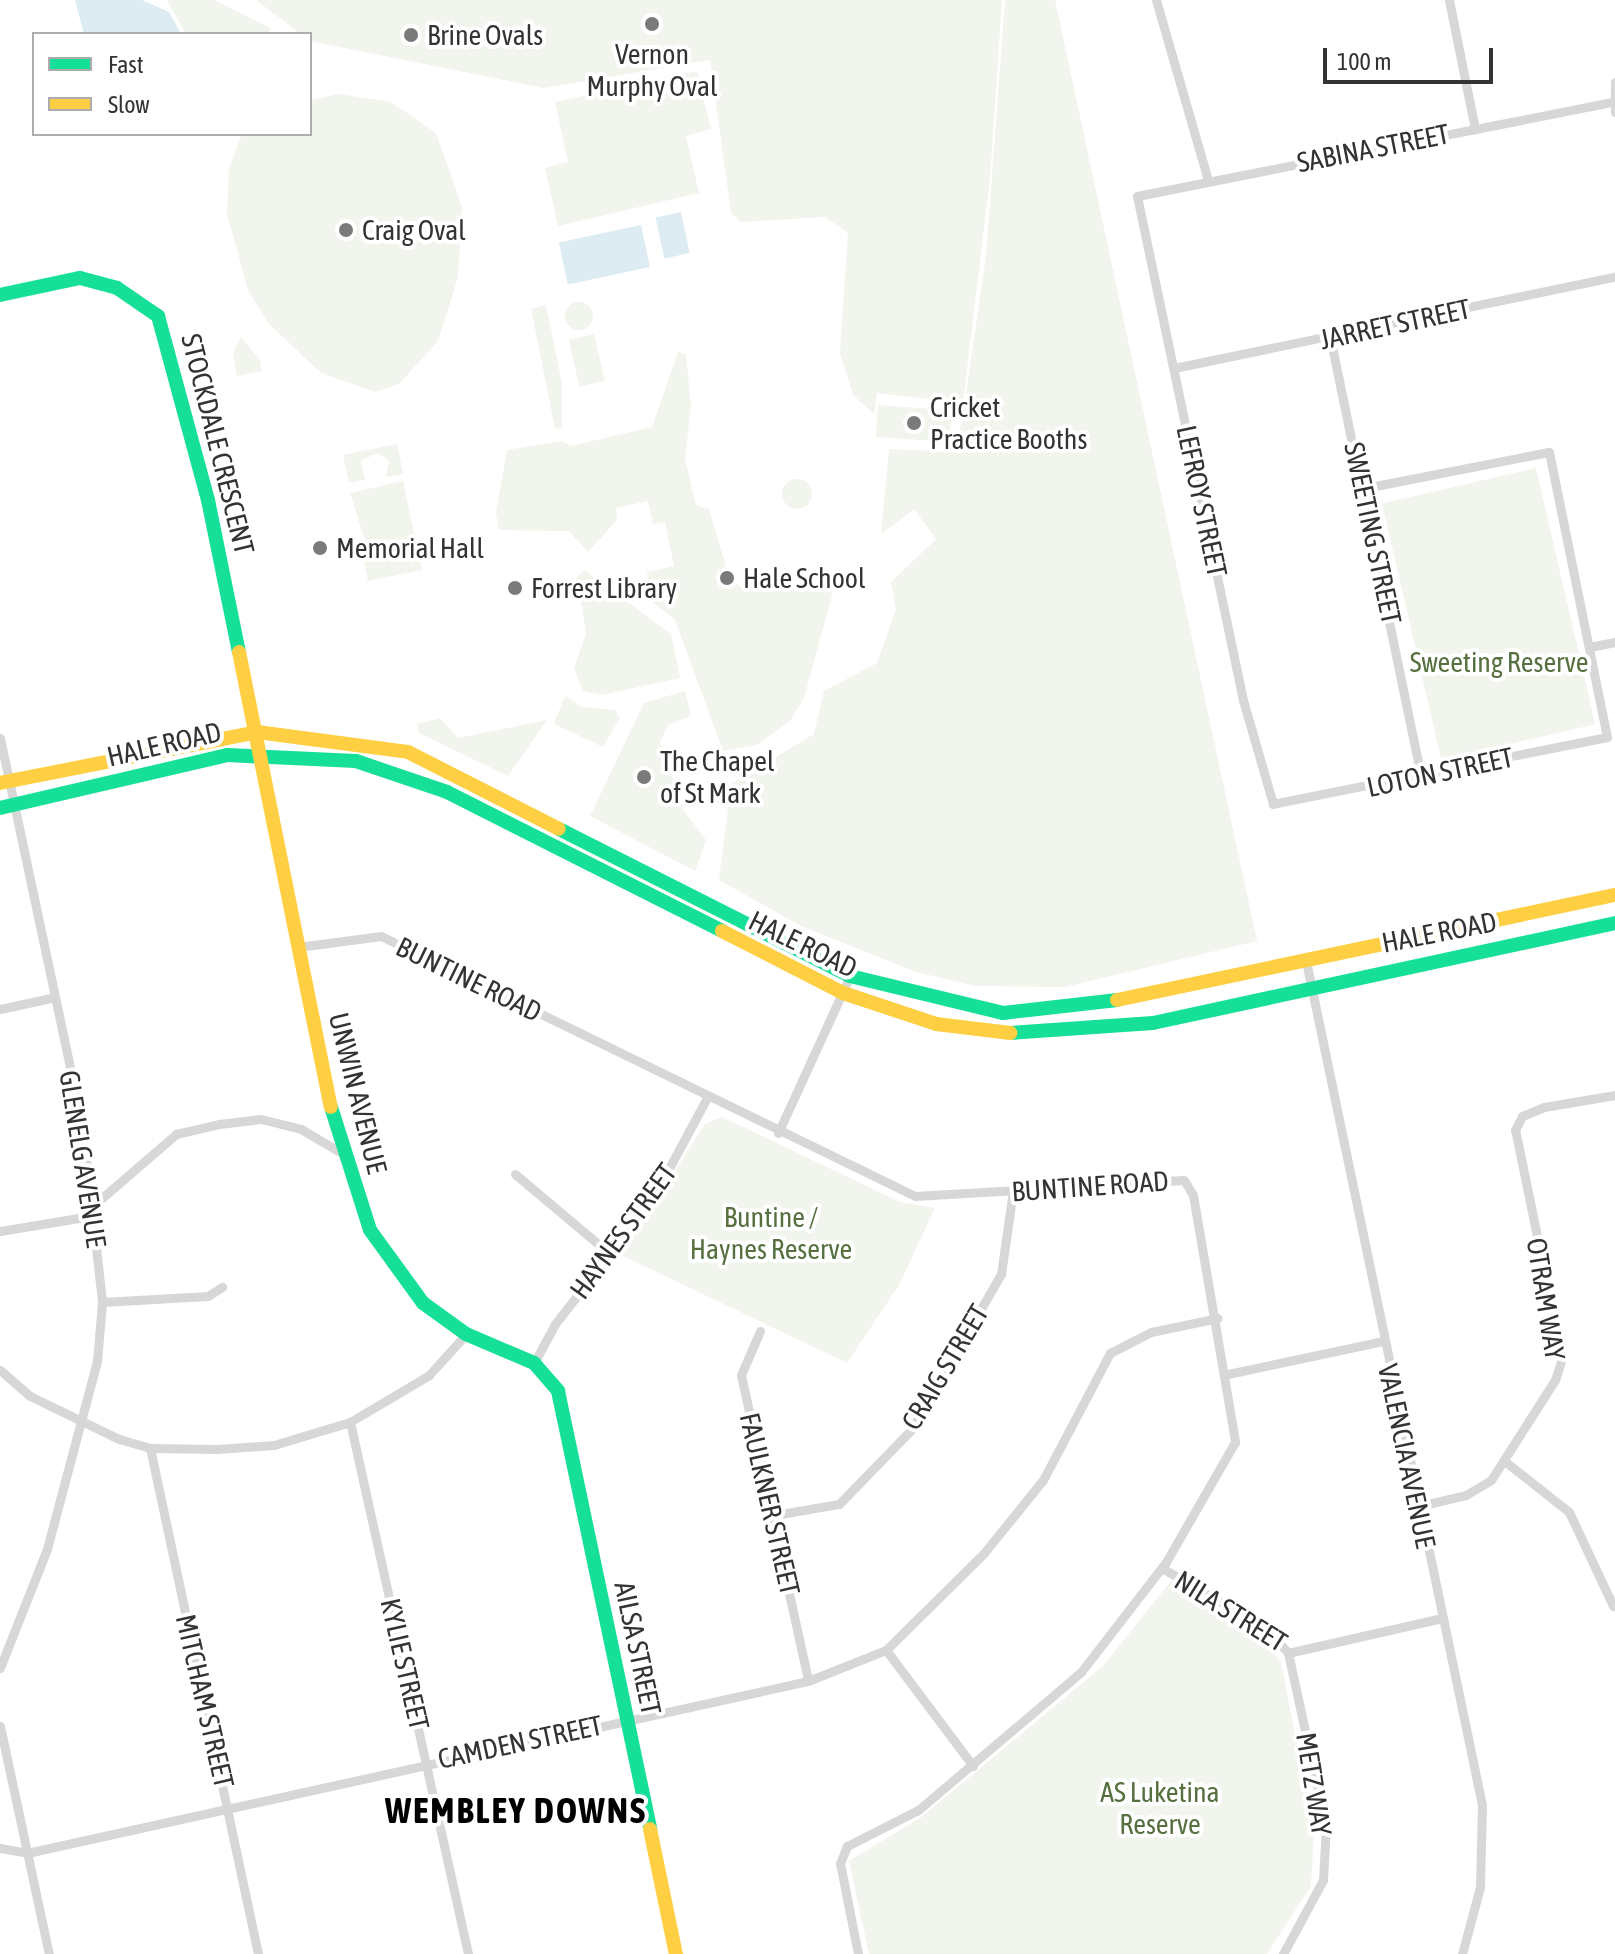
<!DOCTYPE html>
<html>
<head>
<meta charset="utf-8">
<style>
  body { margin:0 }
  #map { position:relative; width:1615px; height:1954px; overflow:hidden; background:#fff; font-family:"Asap Condensed",sans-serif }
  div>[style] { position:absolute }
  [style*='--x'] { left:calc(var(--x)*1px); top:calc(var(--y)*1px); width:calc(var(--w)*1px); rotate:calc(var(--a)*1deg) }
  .green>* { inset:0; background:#f1f5ed; transform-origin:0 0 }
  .round { border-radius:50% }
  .water>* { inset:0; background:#ddebf3; transform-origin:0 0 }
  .street>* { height:9px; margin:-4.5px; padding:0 4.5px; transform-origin:4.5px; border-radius:4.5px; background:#d7d7d7 }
  .fast>* { height:14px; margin:-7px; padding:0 7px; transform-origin:7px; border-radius:7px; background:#16e098 }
  .slow>* { height:14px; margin:-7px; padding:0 7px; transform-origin:7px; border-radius:7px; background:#ffcf43 }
  .dots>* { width:22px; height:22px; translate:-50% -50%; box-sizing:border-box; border:4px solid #fff; border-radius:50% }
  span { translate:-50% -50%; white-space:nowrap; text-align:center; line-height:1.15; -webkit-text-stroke:8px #fff; paint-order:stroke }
  .poi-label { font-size:28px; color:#333 }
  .left { translate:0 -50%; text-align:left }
  .street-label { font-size:28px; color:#333 }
  .park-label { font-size:28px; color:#56703f }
  .district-label { font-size:36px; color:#000; font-weight:700; letter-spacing:2px }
  .legend { position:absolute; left:32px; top:32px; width:280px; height:104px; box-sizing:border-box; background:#fff; border:2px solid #adadad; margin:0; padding:10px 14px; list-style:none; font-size:24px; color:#333 }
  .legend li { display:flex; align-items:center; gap:16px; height:40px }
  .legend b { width:40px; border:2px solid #adadad }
  .scale { position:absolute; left:1323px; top:48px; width:170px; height:36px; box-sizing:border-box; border:4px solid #333; border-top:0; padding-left:10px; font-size:24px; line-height:28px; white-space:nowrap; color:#333; -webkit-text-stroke:6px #fff; paint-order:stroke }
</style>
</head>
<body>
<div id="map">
  <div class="green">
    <i style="clip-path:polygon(167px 0,214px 0,271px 28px,267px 34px,186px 34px)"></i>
    <i style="clip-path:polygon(256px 0,1002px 0,990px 178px,963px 403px,877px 393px,874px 414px,853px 395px,840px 353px,848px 233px,825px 217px,741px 222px,731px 213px,710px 60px,543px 88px,310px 41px)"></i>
    <i style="clip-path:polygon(1005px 0,1055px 0,1257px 941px,1065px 987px,976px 986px,916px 972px,801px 926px,719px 880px,731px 784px,814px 734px,824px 691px,877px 663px,896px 609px,891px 582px,936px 539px,914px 509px,881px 534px,889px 449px,953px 452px,962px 422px,986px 256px)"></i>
    <i style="clip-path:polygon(697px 71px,711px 129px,686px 136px,699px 193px,558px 226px,545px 168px,568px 162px,555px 102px)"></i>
    <i style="clip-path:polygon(339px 94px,391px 102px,436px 133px,462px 207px,458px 277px,438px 341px,399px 384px,375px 392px,321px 373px,269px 324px,248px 290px,227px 214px,229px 168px,242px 134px,310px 134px,310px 100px)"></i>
    <i class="round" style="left:565px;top:302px;width:28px;height:28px"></i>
    <i style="clip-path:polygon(546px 305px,562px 384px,562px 428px,555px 429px,531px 309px)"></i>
    <i style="left:594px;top:334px;width:48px;height:26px;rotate:77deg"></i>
    <i style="clip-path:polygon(241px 337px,260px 360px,262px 371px,237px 376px,233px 353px)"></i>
    <i style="clip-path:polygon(678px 352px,686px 354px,691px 406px,685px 459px,696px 505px,709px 509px,729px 577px,745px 590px,806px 579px,833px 592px,804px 698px,790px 721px,757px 745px,723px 751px,675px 620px,635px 588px,649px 585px,647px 572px,674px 566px,665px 522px,653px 524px,648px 501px,616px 508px,617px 520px,588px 552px,569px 531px,499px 530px,496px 513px,507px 450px,561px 441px,571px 446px,652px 427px)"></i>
    <i style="left:878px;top:405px;width:74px;height:32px;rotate:4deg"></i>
    <i style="clip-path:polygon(397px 444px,403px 474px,386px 477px,389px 461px,377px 453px,361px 461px,365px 480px,349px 483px,343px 455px)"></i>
    <i style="left:1536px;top:468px;width:263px;height:158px;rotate:77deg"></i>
    <i class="round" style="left:782px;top:479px;width:30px;height:30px"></i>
    <i style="clip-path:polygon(403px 481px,422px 570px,368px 581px,363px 555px,369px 553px,350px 493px)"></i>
    <i style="clip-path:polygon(584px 570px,671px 634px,680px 678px,602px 695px,583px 691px,574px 668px,586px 634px,577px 577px)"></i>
    <i style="clip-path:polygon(685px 691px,691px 716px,668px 725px,660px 742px,684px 811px,706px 840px,695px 871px,590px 816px,644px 703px)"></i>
    <i style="clip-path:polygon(565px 696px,582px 707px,615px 710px,620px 718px,603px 747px,554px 724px)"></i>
    <i style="clip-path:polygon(440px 718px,458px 738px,547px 720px,508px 776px,419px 733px,417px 724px)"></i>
    <i style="clip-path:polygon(722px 1117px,900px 1202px,935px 1208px,899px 1285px,847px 1363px,621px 1255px,705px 1124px)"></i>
    <i style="clip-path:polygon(1171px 1581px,1260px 1637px,1281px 1662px,1314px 1831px,1311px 1886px,1267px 1954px,869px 1954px,849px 1861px,920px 1818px,1103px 1666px)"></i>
  </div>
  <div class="water">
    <i style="clip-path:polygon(75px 0,142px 0,169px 12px,181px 34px,84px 34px)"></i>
    <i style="left:681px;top:212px;width:42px;height:26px;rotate:78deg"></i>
    <i style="left:641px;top:225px;width:43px;height:84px;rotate:78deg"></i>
  </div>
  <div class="street">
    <i style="--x:1156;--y:0;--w:187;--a:73.9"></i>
    <i style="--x:1449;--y:0;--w:132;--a:78.6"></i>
    <i style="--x:1615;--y:82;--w:30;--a:90"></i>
    <i style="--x:1330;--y:337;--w:448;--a:78.3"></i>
    <i style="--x:1174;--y:368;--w:450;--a:-11.7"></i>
    <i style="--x:1365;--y:488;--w:187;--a:-11.1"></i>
    <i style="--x:1549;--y:452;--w:291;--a:78.5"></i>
    <i style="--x:1607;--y:737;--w:341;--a:168.7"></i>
    <i style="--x:1273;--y:804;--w:108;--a:-106.1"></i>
    <i style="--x:1243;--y:700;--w:515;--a:-101.88"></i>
    <i style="--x:1137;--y:196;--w:482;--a:-11.2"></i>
    <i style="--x:1589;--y:647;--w:26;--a:-11"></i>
    <i style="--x:0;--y:738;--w:394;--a:78"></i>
    <i style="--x:82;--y:1123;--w:180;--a:83.6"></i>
    <i style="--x:102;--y:1302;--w:59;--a:94.8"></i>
    <i style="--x:97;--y:1361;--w:195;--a:104.9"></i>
    <i style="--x:47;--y:1549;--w:128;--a:111.6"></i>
    <i style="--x:298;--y:947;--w:84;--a:-7.5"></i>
    <i style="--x:381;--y:936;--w:594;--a:25.96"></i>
    <i style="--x:915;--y:1196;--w:269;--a:-3.4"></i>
    <i style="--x:1184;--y:1180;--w:17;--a:59"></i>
    <i style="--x:1193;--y:1195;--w:251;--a:80.3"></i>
    <i style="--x:1235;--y:1442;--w:138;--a:119.9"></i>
    <i style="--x:1166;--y:1562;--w:139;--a:127.7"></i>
    <i style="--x:1081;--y:1672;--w:214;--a:139.7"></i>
    <i style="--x:918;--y:1810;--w:80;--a:153.1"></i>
    <i style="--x:847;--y:1846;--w:18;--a:112"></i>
    <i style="--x:840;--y:1863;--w:93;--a:78.8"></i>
    <i style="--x:1306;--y:961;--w:862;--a:78.22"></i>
    <i style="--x:1482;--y:1805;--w:82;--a:91.4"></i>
    <i style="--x:1480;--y:1887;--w:69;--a:105"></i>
    <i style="--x:0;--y:1009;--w:52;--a:-12.2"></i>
    <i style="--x:778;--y:1133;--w:173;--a:-65.4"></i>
    <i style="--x:515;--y:1174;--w:124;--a:40.1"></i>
    <i style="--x:95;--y:1204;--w:107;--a:-40.8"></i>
    <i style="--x:176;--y:1134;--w:44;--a:-13.1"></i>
    <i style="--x:219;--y:1124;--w:42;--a:-6.8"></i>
    <i style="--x:261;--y:1119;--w:41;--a:14"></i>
    <i style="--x:301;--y:1129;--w:45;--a:30.5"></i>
    <i style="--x:0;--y:1231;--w:98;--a:-9.4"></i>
    <i style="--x:102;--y:1302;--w:106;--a:-3.2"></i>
    <i style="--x:208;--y:1296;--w:17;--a:-33"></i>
    <i style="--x:760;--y:1331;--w:48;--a:113.4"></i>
    <i style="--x:741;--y:1375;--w:313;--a:77.6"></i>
    <i style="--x:534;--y:1363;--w:44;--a:-61.7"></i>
    <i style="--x:555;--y:1324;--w:160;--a:-52.1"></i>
    <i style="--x:653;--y:1198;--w:116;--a:-61.7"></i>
    <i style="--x:0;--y:1370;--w:40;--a:41"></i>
    <i style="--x:30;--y:1396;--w:99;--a:25.8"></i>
    <i style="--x:119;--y:1439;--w:32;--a:16"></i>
    <i style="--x:150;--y:1448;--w:67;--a:0.9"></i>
    <i style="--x:217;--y:1449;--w:57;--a:-4"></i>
    <i style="--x:274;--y:1445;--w:79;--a:-16.8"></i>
    <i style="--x:350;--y:1422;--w:92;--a:-30.7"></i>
    <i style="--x:429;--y:1375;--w:55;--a:-47.9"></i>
    <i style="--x:1228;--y:1374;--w:158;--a:-12"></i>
    <i style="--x:350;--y:1422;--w:545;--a:77.49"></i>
    <i style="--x:150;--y:1448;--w:517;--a:77.95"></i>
    <i style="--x:1507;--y:1463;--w:79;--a:38.3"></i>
    <i style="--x:1569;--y:1512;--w:104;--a:64.9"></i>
    <i style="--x:1415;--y:1507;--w:52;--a:-13.2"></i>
    <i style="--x:1466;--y:1495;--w:29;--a:-31"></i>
    <i style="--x:1491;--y:1480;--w:119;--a:-57.4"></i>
    <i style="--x:1555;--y:1380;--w:23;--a:-72"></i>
    <i style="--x:1562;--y:1358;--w:233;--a:-101.6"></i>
    <i style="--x:1515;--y:1130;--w:16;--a:-63"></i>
    <i style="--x:1522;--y:1116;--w:24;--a:-22"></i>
    <i style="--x:1544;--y:1107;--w:72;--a:-9.6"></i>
    <i style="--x:775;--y:1515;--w:65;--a:-9.8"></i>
    <i style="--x:839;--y:1504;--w:103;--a:-45.8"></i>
    <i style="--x:911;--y:1430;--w:180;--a:-60"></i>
    <i style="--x:1001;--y:1274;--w:84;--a:-81.8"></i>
    <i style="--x:1162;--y:1568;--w:121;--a:30.4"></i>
    <i style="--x:1266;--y:1629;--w:33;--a:47"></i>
    <i style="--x:1288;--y:1653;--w:158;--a:-12.8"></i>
    <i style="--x:886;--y:1650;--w:145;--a:53.1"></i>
    <i style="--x:0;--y:1726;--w:233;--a:77.9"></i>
    <i style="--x:0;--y:1848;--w:27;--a:10"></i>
    <i style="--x:27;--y:1853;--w:800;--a:-12.42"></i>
    <i style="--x:808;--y:1681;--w:84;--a:-21.7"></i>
    <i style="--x:886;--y:1650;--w:138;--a:-44.7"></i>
    <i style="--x:984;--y:1553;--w:94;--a:-51.1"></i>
    <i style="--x:1043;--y:1480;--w:144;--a:-62.2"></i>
    <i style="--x:1110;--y:1353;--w:46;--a:-27.1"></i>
    <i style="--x:1151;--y:1332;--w:68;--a:-11.8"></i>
    <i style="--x:1283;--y:1954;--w:84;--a:-61.6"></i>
    <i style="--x:1323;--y:1880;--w:53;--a:-86.8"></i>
    <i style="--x:1326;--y:1827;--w:178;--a:-102.3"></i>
  </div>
  <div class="fast">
    <i style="--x:0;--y:295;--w:82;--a:-12"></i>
    <i style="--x:80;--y:278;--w:38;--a:15"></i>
    <i style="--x:117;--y:288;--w:50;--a:34.3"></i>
    <i style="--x:158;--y:316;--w:191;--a:74.8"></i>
    <i style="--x:208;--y:500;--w:155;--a:78.5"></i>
    <i style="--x:0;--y:808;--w:233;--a:-13.1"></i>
    <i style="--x:227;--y:755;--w:129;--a:2.7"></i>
    <i style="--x:356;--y:761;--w:96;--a:18.8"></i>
    <i style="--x:447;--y:792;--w:308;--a:26.8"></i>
    <i style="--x:559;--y:829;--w:326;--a:26.8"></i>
    <i style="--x:850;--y:976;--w:157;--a:13.6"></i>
    <i style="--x:1003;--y:1013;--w:115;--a:-6.5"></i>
    <i style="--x:1010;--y:1033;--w:143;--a:-4"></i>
    <i style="--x:1153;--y:1023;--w:473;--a:-12.2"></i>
    <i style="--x:331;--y:1107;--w:129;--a:72.4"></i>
    <i style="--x:370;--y:1230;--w:90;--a:54"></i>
    <i style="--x:423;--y:1303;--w:53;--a:35.8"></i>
    <i style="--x:466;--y:1334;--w:74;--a:23.1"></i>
    <i style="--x:534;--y:1363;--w:37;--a:49"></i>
    <i style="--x:558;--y:1391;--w:448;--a:78.1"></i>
  </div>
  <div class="slow">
    <i style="--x:239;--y:652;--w:464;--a:78.6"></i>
    <i style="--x:0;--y:783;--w:262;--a:-11.2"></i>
    <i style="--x:257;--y:732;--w:152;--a:7.5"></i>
    <i style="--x:408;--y:752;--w:169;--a:27"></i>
    <i style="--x:722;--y:931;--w:136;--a:27.1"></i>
    <i style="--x:843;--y:993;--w:98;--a:18.4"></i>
    <i style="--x:936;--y:1024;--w:75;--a:6.9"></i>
    <i style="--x:1117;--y:1000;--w:509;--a:-11.91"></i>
    <i style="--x:650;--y:1829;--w:128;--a:78.3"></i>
  </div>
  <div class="dots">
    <i style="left:652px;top:24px;background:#7a7a7a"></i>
    <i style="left:411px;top:35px;background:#7a7a7a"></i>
    <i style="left:346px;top:230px;background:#7a7a7a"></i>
    <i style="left:914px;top:423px;background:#7a7a7a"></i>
    <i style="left:320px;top:548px;background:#7a7a7a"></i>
    <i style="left:727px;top:578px;background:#7a7a7a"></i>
    <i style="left:515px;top:588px;background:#7a7a7a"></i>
    <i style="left:644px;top:777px;background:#7a7a7a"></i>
  </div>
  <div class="poi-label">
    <span class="left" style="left:427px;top:35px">Brine Ovals</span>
    <span style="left:652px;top:70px">Vernon<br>Murphy Oval</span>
    <span class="left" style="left:362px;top:230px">Craig Oval</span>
    <span class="left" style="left:930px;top:423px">Cricket<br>Practice Booths</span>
    <span class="left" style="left:336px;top:548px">Memorial Hall</span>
    <span class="left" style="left:743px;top:578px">Hale School</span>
    <span class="left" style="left:531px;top:588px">Forrest Library</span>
    <span class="left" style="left:660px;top:777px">The Chapel<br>of St Mark</span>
  </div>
  <div class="street-label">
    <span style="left:1373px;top:148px;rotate:-11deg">SABINA STREET</span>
    <span style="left:1395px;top:324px;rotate:-12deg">JARRET STREET</span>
    <span style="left:218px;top:444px;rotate:76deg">STOCKDALE CRESCENT</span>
    <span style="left:1202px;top:501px;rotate:78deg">LEFROY STREET</span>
    <span style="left:1373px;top:533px;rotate:78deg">SWEETING STREET</span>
    <span style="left:164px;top:744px;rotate:-13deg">HALE ROAD</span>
    <span style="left:1440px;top:772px;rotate:-12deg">LOTON STREET</span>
    <span style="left:1439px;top:932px;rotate:-11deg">HALE ROAD</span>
    <span style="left:803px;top:944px;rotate:26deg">HALE ROAD</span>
    <span style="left:469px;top:979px;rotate:26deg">BUNTINE ROAD</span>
    <span style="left:358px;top:1093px;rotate:76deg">UNWIN AVENUE</span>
    <span style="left:83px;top:1159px;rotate:81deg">GLENELG AVENUE</span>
    <span style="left:1090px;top:1186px;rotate:-4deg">BUNTINE ROAD</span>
    <span style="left:623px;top:1231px;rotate:-54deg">HAYNES STREET</span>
    <span style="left:1546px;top:1299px;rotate:81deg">OTRAM WAY</span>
    <span style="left:945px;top:1367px;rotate:-59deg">CRAIG STREET</span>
    <span style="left:1407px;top:1456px;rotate:78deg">VALENCIA AVENUE</span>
    <span style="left:770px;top:1504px;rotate:77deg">FAULKNER STREET</span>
    <span style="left:1231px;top:1611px;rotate:32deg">NILA STREET</span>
    <span style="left:638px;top:1648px;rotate:78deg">AILSA STREET</span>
    <span style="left:405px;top:1664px;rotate:77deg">KYLIE STREET</span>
    <span style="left:205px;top:1701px;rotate:77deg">MITCHAM STREET</span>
    <span style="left:520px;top:1742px;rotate:-12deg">CAMDEN STREET</span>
    <span style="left:1314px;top:1784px;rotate:81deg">METZ WAY</span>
  </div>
  <div class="park-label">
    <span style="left:1499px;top:662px">Sweeting Reserve</span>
    <span style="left:771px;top:1233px">Buntine /<br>Haynes Reserve</span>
    <span style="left:1160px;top:1808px">AS Luketina<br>Reserve</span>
  </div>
  <div class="district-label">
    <span style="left:516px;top:1811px">WEMBLEY DOWNS</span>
  </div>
  <ul class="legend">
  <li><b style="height:10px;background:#16e098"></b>Fast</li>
  <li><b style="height:10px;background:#ffcf43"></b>Slow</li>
  </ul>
  <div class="scale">100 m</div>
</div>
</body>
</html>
